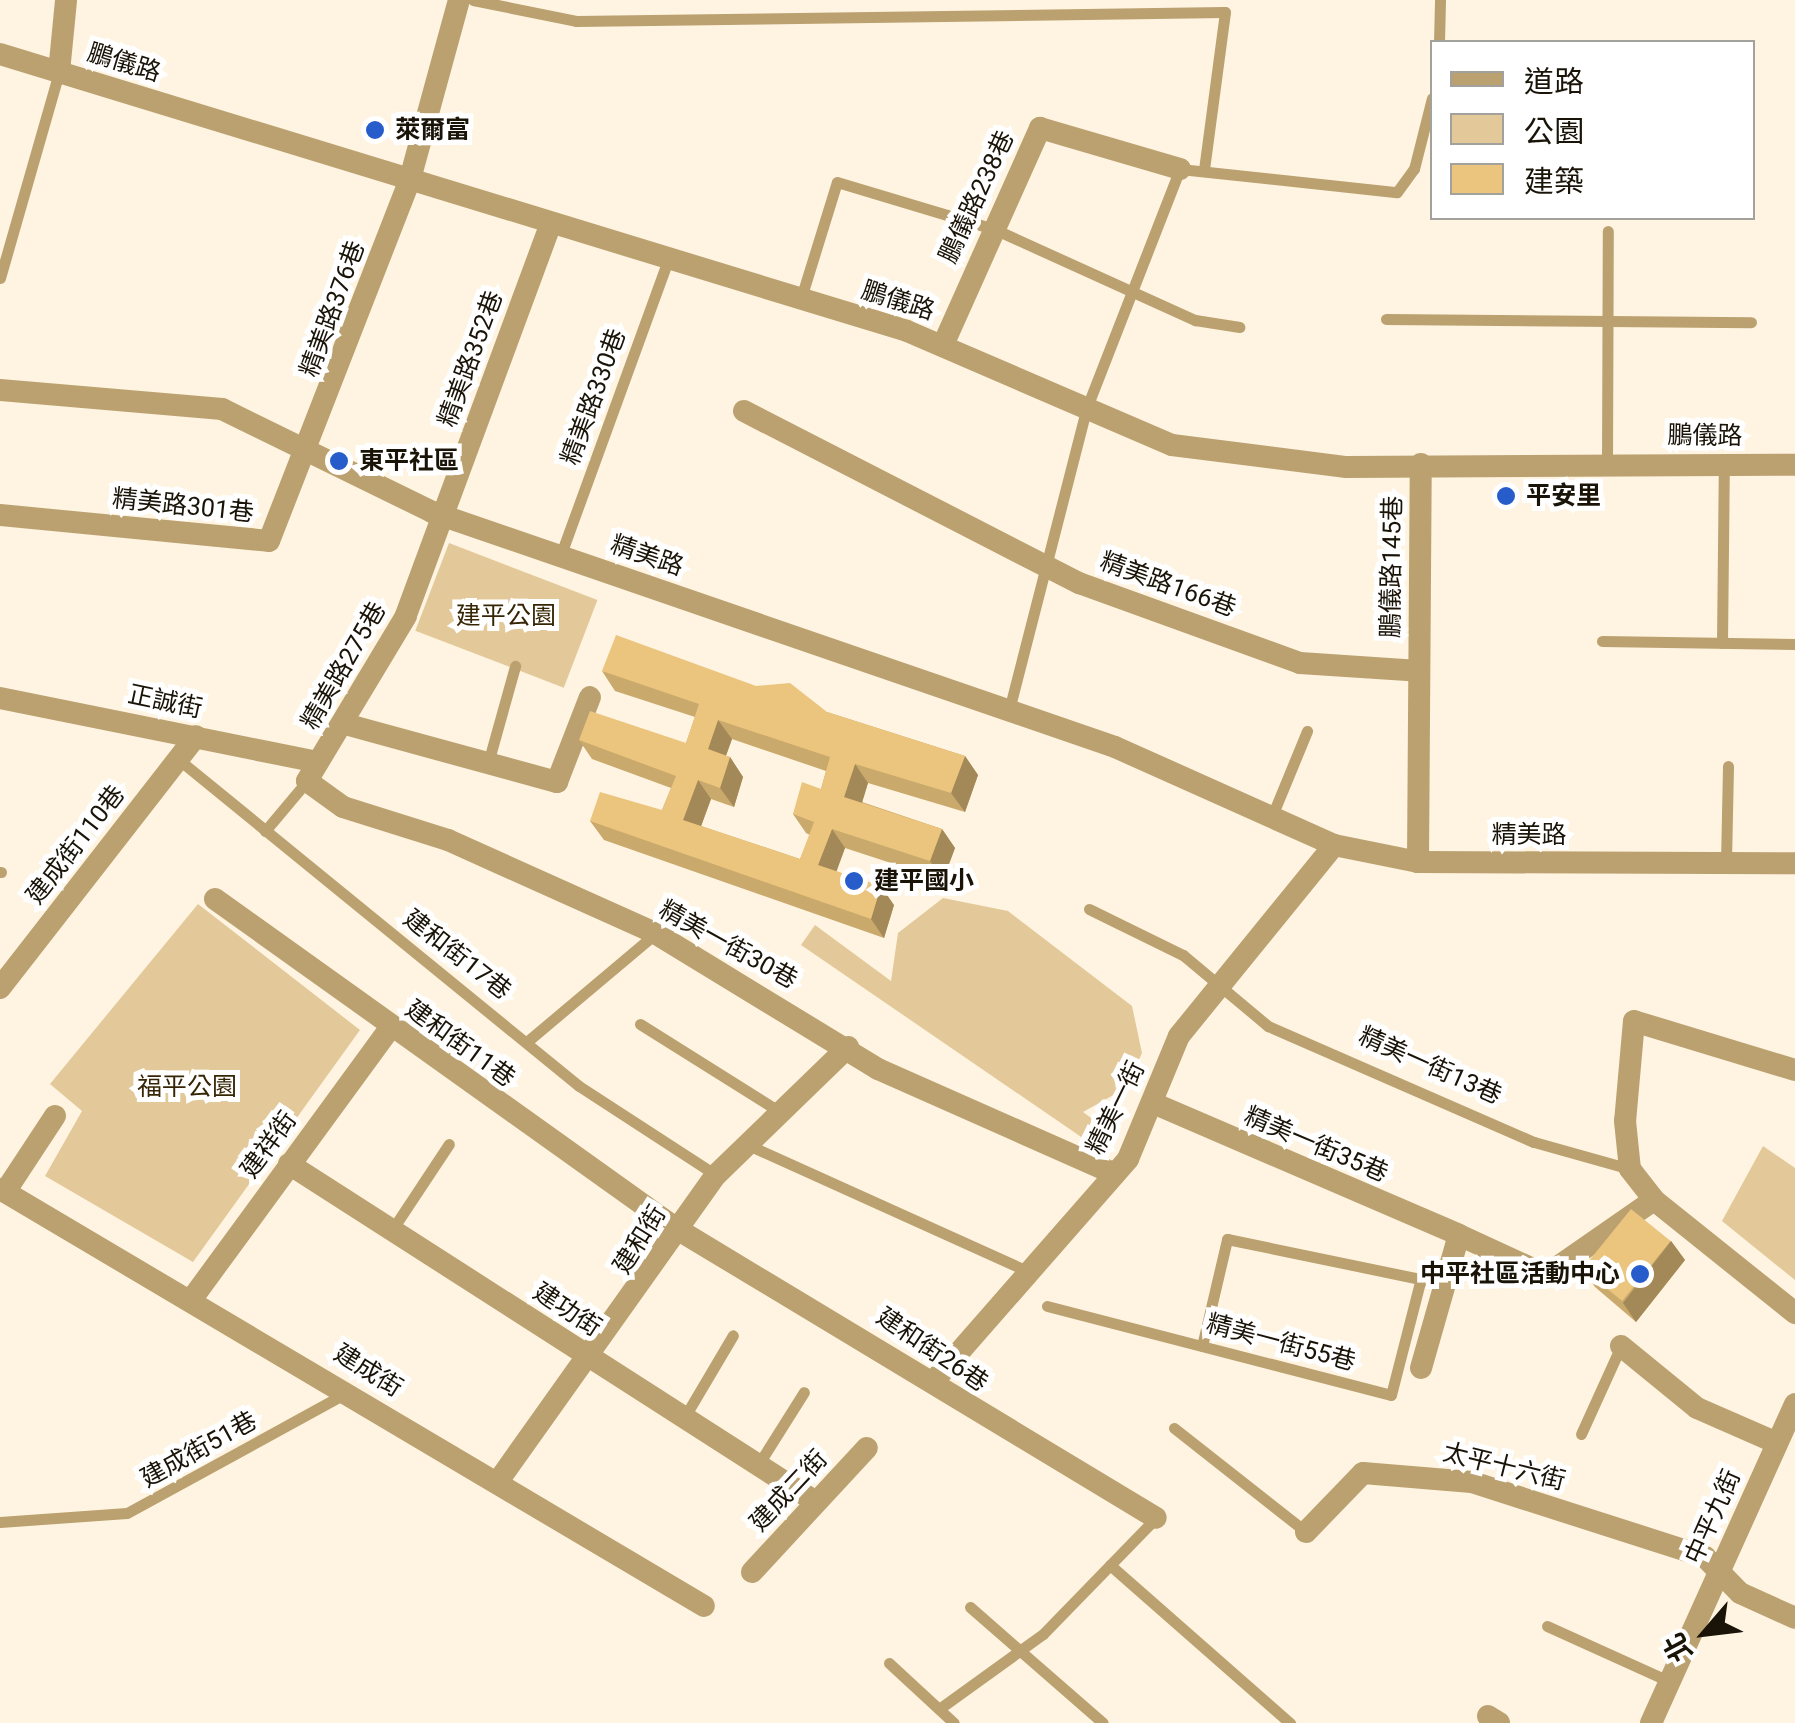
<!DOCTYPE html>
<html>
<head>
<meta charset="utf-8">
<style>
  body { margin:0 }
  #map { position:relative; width:1795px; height:1723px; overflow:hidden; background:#fef4e1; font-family:Roboto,"Noto Sans TC",sans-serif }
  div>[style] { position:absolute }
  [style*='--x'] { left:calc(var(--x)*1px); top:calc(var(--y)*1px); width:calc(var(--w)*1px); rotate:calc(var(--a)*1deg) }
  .green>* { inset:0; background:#e3c99a; transform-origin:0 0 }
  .lane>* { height:11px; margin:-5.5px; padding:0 5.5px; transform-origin:5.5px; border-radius:5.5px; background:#bba170 }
  .street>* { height:22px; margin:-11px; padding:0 11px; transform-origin:11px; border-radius:11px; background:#bba170 }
  .wall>* { inset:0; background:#caa96c }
  .shaded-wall>* { inset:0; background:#a48958 }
  .building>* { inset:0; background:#ebc47d; transform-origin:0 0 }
  .dots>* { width:28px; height:28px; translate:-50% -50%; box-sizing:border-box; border:5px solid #fff; border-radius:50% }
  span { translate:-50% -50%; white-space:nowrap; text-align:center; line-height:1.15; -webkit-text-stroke:10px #fff; paint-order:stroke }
  .street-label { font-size:25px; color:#191308 }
  .poi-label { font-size:25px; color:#191308; font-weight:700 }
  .left { translate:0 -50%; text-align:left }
  .right { translate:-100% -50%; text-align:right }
  .park-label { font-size:25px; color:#362605 }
  .legend { position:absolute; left:1430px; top:40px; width:325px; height:180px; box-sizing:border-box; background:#fff; border:2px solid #a3a19c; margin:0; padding:12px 18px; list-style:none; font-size:30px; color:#191308 }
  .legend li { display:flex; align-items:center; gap:20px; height:50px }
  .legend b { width:50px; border:2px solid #a3a19c }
  .north { position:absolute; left:1655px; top:1583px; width:100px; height:100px; -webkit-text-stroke:8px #fff; paint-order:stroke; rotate:242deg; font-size:28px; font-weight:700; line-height:40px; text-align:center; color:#191308 }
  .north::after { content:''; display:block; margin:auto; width:35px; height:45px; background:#191308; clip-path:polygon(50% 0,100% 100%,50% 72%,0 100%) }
</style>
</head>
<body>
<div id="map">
  <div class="green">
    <i style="left:449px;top:543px;width:159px;height:94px;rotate:21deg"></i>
    <i style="clip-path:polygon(943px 898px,1008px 911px,1132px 1006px,1142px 1053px,1126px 1088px,1083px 1112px,1102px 1126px,1090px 1143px,801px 945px,815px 925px,891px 981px,898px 933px)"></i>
    <i style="clip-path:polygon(198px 904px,360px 1030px,193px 1262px,45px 1176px,82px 1111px,50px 1084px)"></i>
    <i style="clip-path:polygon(1763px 1146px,1795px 1168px,1795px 1280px,1722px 1221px)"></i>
  </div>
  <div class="lane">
    <i style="--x:473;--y:0;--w:105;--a:11.5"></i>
    <i style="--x:576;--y:21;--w:649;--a:-0.79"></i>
    <i style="--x:1225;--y:12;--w:159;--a:97.6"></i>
    <i style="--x:1439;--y:42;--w:42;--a:-88.6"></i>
    <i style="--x:0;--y:278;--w:214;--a:-74"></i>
    <i style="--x:801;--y:298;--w:121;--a:-72.8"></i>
    <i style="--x:837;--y:182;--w:164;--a:16.7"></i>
    <i style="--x:994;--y:229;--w:221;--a:24.4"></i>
    <i style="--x:1195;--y:320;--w:45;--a:9"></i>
    <i style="--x:1386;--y:319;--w:365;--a:0.5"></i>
    <i style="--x:1607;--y:463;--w:232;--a:-89.8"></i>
    <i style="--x:561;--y:554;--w:315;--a:-70"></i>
    <i style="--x:1602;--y:641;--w:193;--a:0.9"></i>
    <i style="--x:1722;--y:643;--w:179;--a:-89.4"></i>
    <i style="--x:1009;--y:710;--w:313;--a:-75.6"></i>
    <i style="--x:1087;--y:407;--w:256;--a:-68.7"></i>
    <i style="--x:1180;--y:169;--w:218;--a:6.1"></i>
    <i style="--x:1397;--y:192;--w:29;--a:-54"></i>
    <i style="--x:1414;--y:169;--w:73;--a:-75.8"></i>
    <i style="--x:178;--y:759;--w:517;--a:39.2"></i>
    <i style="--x:579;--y:1086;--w:163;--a:33"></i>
    <i style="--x:488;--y:763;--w:101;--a:-74.4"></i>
    <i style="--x:1272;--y:816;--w:92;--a:-67.6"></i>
    <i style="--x:265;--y:831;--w:65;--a:-50"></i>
    <i style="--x:1726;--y:862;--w:96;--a:-88.8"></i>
    <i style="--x:0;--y:872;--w:1;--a:0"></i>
    <i style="--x:1089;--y:909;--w:105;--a:26.1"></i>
    <i style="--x:1183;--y:955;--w:111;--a:39.9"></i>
    <i style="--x:1268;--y:1026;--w:290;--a:23.6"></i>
    <i style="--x:1534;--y:1142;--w:100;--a:15.7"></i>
    <i style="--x:640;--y:1024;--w:162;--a:32.1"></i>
    <i style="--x:529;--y:1040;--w:165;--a:-40.1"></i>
    <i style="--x:746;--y:1144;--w:312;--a:24.3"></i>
    <i style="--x:392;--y:1230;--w:103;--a:-56.5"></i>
    <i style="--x:1047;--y:1306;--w:355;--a:14.5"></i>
    <i style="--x:1391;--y:1395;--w:117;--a:-75.6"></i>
    <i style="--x:1202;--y:1346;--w:110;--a:-76.8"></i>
    <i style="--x:1227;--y:1239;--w:217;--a:11.7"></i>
    <i style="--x:684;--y:1418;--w:96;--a:-59.4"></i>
    <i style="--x:1174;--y:1428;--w:168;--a:38.2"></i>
    <i style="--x:1581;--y:1434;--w:97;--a:-65.6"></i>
    <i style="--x:758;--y:1465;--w:86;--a:-57.8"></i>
    <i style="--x:0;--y:1522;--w:127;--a:-4.1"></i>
    <i style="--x:127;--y:1513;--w:250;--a:-28.7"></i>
    <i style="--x:1110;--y:1565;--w:240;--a:41.3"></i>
    <i style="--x:970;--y:1607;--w:176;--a:41.1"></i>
    <i style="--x:1547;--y:1626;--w:134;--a:24.3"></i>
    <i style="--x:889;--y:1663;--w:88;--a:42.7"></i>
    <i style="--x:939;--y:1709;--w:128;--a:-35.8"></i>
    <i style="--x:1043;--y:1634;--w:162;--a:-45.8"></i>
  </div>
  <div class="street">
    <i style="--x:0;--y:54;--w:948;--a:16.98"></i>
    <i style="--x:907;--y:331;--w:288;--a:23.3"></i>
    <i style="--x:1172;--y:445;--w:176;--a:7.2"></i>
    <i style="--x:1347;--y:467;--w:448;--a:-0.3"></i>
    <i style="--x:59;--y:72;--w:72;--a:-84.4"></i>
    <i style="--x:551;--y:223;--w:419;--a:110.3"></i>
    <i style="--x:406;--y:616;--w:192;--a:121"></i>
    <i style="--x:307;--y:781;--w:44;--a:35.8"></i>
    <i style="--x:343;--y:807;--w:110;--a:17.4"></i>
    <i style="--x:448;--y:840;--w:227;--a:24.2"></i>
    <i style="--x:655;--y:933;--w:261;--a:31.4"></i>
    <i style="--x:878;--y:1069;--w:259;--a:23.9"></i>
    <i style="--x:943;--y:345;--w:238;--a:-65.9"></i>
    <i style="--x:1040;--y:128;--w:146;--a:16.3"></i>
    <i style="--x:0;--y:390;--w:223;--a:4.9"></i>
    <i style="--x:222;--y:409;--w:234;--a:26.1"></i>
    <i style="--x:432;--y:512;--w:722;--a:18.99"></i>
    <i style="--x:1115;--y:747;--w:240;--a:24.1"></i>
    <i style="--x:1334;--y:845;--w:86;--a:11.4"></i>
    <i style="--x:1418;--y:862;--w:377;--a:0.2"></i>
    <i style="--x:744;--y:411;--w:377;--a:27.2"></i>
    <i style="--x:1079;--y:583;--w:235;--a:19.9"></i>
    <i style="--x:1300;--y:663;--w:119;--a:3.8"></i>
    <i style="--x:0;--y:515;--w:270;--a:5.5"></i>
    <i style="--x:269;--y:541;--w:388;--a:-68.7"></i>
    <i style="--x:410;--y:179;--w:186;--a:-74.7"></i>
    <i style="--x:0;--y:698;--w:324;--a:11.4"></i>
    <i style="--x:345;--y:724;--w:220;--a:15.3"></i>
    <i style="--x:557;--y:782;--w:91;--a:-68.8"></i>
    <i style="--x:1418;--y:862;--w:398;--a:-89.6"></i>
    <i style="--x:215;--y:899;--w:568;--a:35.54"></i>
    <i style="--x:677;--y:1229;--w:559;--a:31.1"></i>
    <i style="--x:0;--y:988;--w:319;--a:-52.1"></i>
    <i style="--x:1795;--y:1070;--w:168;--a:-163.1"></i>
    <i style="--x:1634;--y:1021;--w:100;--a:95.1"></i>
    <i style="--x:1625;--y:1121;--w:48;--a:84.1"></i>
    <i style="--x:1630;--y:1169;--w:39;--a:52"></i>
    <i style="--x:1654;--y:1200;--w:181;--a:38.7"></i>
    <i style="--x:1153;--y:1103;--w:333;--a:23.3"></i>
    <i style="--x:289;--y:1164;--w:626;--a:32.67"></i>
    <i style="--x:0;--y:1189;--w:818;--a:30.64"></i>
    <i style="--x:5;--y:1192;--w:91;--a:-56.7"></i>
    <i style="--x:194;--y:1296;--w:332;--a:-53.8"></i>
    <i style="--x:1621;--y:1346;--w:98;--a:39.2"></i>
    <i style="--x:1697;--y:1408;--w:87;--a:23.6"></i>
    <i style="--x:1421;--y:1368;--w:138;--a:-74.1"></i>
    <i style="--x:1459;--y:1235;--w:96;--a:24.7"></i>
    <i style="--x:1546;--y:1275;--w:131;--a:-34.8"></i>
    <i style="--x:933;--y:1382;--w:296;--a:-48.8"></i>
    <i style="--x:1128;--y:1159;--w:133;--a:-67.5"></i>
    <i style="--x:1179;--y:1036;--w:246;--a:-50.9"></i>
    <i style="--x:499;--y:1480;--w:374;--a:-54.6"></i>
    <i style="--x:716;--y:1175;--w:184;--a:-44.1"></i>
    <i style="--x:1306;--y:1532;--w:82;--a:-46"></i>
    <i style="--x:1363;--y:1473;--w:109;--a:4.7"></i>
    <i style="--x:1472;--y:1482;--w:245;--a:17.8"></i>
    <i style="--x:1705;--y:1557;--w:50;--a:45.8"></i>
    <i style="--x:1740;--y:1593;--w:60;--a:24.4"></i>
    <i style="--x:752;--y:1572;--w:169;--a:-47.2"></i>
    <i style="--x:1488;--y:1716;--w:13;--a:32"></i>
    <i style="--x:1651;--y:1723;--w:350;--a:-65.7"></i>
  </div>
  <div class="wall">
    <i style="clip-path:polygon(evenodd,602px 671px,827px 712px,965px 756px,978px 775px,965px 812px,868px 783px,862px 802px,942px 829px,955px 848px,943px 880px,845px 848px,836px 871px,894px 905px,884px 938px,604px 840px,590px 821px,662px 810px,671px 788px,592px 759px,579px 740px,686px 743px,695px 717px,615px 691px,602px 671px,732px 739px,826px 771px,821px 789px,793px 814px,806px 833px,810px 835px,800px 859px,701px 826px,711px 799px,734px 807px,743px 777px,730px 757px,726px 756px,732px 739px)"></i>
    <i style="clip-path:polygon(1671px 1241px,1685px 1260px,1636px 1322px,1595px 1287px,1582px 1268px)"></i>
  </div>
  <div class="shaded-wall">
    <i style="clip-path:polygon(718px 720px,732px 739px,721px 769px,708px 749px)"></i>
    <i style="clip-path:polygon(965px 756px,978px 775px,965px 812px,951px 793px)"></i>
    <i style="clip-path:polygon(730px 757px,743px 777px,734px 807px,720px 788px)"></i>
    <i style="clip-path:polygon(855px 764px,868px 783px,858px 816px,844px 797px)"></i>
    <i style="clip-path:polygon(698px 780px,711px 799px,696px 840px,683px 820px)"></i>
    <i style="clip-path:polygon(832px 829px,845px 848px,832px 884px,818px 865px)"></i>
    <i style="clip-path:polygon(942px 829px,955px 848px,943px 880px,930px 861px)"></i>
    <i style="clip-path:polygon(881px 886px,894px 905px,884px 938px,871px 919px)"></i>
    <i style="clip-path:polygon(1671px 1241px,1685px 1260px,1636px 1322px,1623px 1303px)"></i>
  </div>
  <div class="building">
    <i style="clip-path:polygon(evenodd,616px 635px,756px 686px,790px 683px,827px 712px,965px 756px,951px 793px,855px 764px,844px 797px,942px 829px,930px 861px,832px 829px,818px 865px,881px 886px,871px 919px,590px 821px,600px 792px,662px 810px,676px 776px,579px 740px,590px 711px,686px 743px,699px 704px,602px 671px,616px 635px,718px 720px,830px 757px,821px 789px,802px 782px,793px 814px,814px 822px,800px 859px,683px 820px,698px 780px,720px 788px,730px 757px,708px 749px,718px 720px)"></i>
    <i style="left:1631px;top:1209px;width:51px;height:77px;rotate:39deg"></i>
  </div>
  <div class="dots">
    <i style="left:375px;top:130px;background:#265dca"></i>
    <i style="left:339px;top:461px;background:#265dca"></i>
    <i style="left:1506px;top:496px;background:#265dca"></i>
    <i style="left:854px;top:881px;background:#265dca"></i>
    <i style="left:1640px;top:1274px;background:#265dca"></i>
  </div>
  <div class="street-label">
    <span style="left:124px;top:63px;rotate:17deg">鵬儀路</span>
    <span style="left:977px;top:197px;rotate:-65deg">鵬儀路238巷</span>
    <span style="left:898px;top:301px;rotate:18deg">鵬儀路</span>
    <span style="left:333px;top:309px;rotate:-70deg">精美路376巷</span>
    <span style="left:471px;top:359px;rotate:-70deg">精美路352巷</span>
    <span style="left:594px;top:397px;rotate:-70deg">精美路330巷</span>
    <span style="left:1705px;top:436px;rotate:1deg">鵬儀路</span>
    <span style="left:183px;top:506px;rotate:6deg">精美路301巷</span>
    <span style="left:647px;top:556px;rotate:19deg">精美路</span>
    <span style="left:1392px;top:567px;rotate:-89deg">鵬儀路145巷</span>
    <span style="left:1168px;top:585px;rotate:20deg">精美路166巷</span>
    <span style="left:344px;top:666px;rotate:-60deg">精美路275巷</span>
    <span style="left:165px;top:702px;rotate:12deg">正誠街</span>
    <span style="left:1529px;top:835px">精美路</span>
    <span style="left:76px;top:845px;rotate:-52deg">建成街110巷</span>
    <span style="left:728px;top:945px;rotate:29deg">精美一街30巷</span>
    <span style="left:457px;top:955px;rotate:38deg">建和街17巷</span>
    <span style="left:460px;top:1044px;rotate:36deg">建和街11巷</span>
    <span style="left:1430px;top:1066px;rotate:24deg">精美一街13巷</span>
    <span style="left:1116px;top:1108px;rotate:-64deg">精美一街</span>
    <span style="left:269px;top:1145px;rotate:-54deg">建祥街</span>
    <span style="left:1316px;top:1145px;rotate:23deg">精美一街35巷</span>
    <span style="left:640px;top:1240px;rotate:-58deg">建和街</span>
    <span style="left:567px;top:1310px;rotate:33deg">建功街</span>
    <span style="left:1281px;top:1343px;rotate:15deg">精美一街55巷</span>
    <span style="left:932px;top:1350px;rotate:34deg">建和街26巷</span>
    <span style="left:368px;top:1371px;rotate:32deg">建成街</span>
    <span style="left:199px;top:1450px;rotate:-29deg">建成街51巷</span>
    <span style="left:1504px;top:1467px;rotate:14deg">太平十六街</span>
    <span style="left:789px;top:1491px;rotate:-47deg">建成二街</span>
    <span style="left:1713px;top:1517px;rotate:-66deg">中平九街</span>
  </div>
  <div class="poi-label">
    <span class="left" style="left:395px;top:130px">萊爾富</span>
    <span class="left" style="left:359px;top:461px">東平社區</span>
    <span class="left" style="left:1526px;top:496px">平安里</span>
    <span class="left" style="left:874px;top:881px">建平國小</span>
    <span class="right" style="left:1620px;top:1274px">中平社區活動中心</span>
  </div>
  <div class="park-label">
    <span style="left:506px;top:616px">建平公園</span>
    <span style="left:187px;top:1087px">福平公園</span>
  </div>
  <ul class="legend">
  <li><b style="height:12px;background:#bba170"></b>道路</li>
  <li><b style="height:28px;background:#e3c99a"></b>公園</li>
  <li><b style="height:28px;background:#ebc47d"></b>建築</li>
  </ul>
  <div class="north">北</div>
</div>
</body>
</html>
